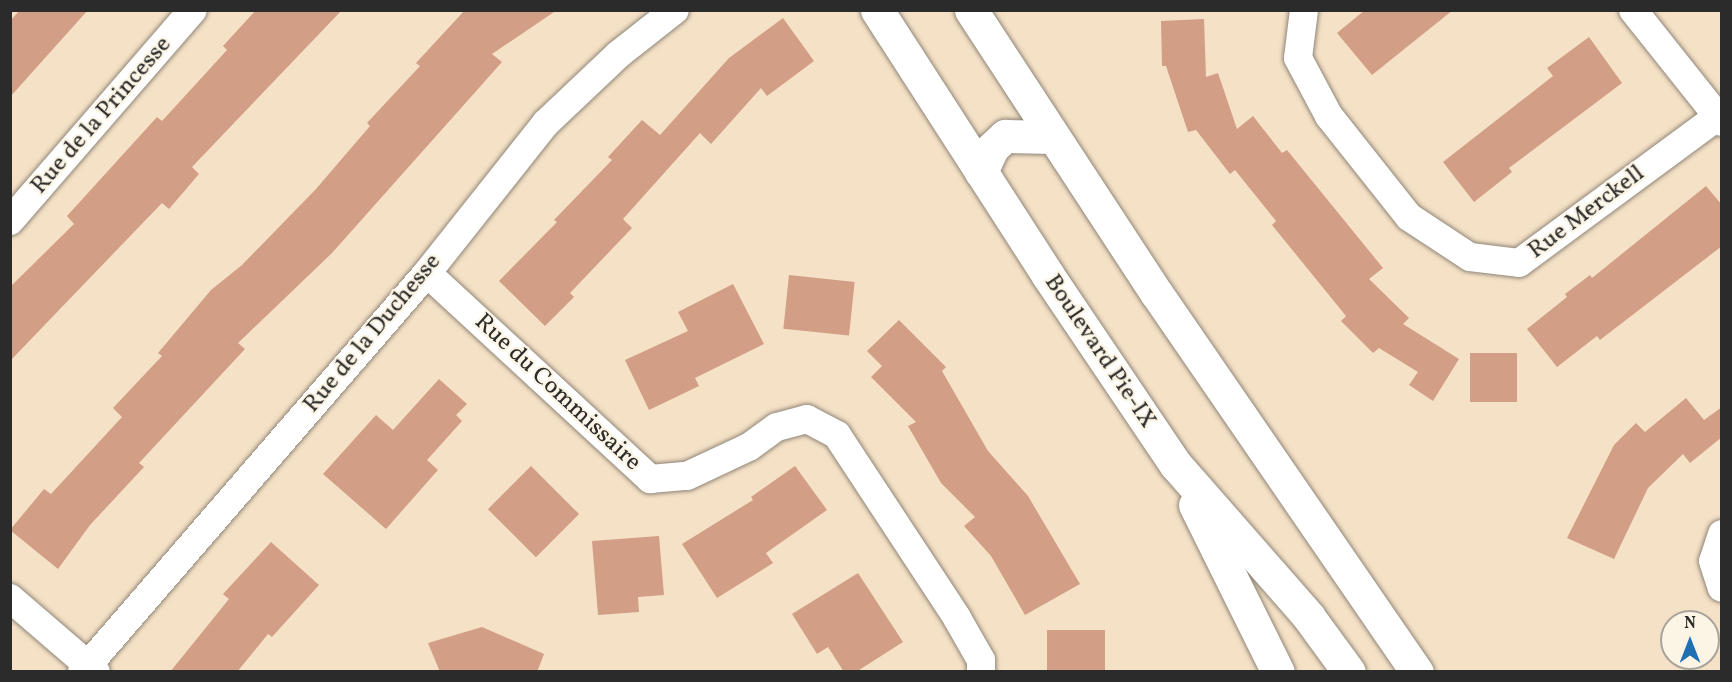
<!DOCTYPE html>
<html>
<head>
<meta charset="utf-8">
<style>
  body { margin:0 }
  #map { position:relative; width:1732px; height:682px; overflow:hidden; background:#f5e1c6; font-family:Vollkorn,serif }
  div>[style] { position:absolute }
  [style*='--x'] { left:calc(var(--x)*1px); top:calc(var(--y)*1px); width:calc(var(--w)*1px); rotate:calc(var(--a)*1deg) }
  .building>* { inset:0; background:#d29e86; transform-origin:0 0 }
  .roads { filter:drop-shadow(0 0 2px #908678) drop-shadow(0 0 2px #908678) }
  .street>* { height:28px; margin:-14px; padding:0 14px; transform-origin:14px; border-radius:14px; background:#fff }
  .highway>* { height:33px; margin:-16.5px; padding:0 16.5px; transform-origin:16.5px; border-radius:16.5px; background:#fff }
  span { translate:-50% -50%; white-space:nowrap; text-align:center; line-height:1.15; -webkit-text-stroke:4.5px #fcf5e5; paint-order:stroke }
  .street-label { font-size:24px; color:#2b2b2b }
  .frame { position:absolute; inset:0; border:12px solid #2b2b2b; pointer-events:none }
  .north { position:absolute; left:1660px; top:610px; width:60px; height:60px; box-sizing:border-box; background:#fcf5e5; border:2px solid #a8a49b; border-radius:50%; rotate:0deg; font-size:16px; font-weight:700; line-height:24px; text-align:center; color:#2b2b2b }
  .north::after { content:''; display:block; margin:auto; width:21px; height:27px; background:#1f6fb2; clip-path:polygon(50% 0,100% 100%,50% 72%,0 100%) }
</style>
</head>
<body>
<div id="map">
  <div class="building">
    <i style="clip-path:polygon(20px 10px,88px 10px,10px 97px,10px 21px)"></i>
    <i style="clip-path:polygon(256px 10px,342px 10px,192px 167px,199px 174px,169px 209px,162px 203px,10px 361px,10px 287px,74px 224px,67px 216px,157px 117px,162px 121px,227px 50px,223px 46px)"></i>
    <i style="clip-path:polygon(465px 10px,557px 10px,492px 54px,502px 62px,332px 253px,238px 343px,245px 349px,139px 463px,144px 467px,90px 525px,58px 569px,10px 530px,44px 489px,51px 494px,122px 417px,113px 408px,162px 356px,158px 353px,211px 290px,242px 265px,316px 189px,370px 126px,367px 123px,420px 66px,416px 63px)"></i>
    <i style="clip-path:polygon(1365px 10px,1453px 10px,1372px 75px,1337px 33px)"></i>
    <i style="clip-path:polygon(783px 18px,814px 61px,767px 96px,761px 88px,711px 144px,700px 133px,623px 219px,632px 228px,570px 293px,574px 297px,545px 326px,499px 281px,557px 222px,554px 220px,612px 160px,608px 157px,642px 120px,660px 135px,729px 58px)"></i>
    <i style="clip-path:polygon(1204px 19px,1206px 77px,1218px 73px,1237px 129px,1253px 116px,1282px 153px,1287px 150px,1383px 268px,1369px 279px,1409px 318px,1403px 324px,1459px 359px,1433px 401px,1409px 385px,1418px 372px,1379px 348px,1373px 353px,1341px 321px,1346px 316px,1272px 225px,1276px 221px,1235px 170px,1230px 174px,1196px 130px,1188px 132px,1166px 66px,1162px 66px,1161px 21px)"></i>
    <i style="clip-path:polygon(1589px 37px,1622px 83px,1509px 168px,1512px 172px,1474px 202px,1443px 162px,1553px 76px,1547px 68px)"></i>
    <i style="clip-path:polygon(1706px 186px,1722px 205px,1722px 246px,1600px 340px,1597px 336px,1557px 367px,1527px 329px,1567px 297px,1565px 294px,1590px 275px,1592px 278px)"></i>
    <i style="left:789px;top:275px;width:66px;height:54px;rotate:6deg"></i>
    <i style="clip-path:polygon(733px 284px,764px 344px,695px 378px,699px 386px,649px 410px,625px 360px,688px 331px,678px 312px)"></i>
    <i style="clip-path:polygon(899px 320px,946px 367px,942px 371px,988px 451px,1028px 496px,1080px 584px,1025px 615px,991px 556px,964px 526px,975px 517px,941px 483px,908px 426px,916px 422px,871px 377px,882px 366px,867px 351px)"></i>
    <i style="left:1470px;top:353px;width:47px;height:49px"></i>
    <i style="clip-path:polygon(439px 379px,467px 404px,456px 415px,462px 421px,427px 460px,438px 470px,386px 529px,323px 474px,376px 415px,393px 430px)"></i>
    <i style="clip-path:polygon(1686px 398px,1704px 420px,1722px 407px,1722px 437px,1690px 463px,1683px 454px,1648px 488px,1614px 559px,1567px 538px,1614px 445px,1636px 423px,1645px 432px)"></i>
    <i style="left:531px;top:466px;width:68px;height:61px;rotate:45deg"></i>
    <i style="clip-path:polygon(795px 466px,827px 510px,766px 553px,773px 563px,717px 598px,682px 544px,753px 500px,751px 497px)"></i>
    <i style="clip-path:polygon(659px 536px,664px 595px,638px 597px,639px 612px,598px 615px,592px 541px)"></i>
    <i style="clip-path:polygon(271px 542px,319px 585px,272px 637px,268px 634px,237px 672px,170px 672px,229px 599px,223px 594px)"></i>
    <i style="clip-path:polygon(858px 573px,903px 642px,856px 672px,844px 672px,828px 647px,817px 654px,792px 614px)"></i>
    <i style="clip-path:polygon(482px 627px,544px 654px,537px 672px,440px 672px,428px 643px)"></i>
    <i style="left:1105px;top:630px;width:42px;height:58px;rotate:90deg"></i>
  </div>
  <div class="roads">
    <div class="street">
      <i style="--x:1304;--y:10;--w:48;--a:97.1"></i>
      <i style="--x:1298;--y:58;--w:66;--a:61.9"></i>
      <i style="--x:1329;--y:116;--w:129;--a:51.6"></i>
      <i style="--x:1409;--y:217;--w:73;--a:33.3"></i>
      <i style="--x:1470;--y:257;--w:49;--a:7"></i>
      <i style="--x:1519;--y:263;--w:246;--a:-36.4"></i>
      <i style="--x:1633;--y:10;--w:143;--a:51.5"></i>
      <i style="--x:10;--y:221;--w:279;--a:-49.1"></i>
      <i style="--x:427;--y:273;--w:304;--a:42.7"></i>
      <i style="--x:650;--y:479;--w:37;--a:-5"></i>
      <i style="--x:687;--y:476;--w:68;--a:-25.1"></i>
      <i style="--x:749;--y:447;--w:34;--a:-36"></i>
      <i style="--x:777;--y:427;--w:31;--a:-15"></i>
      <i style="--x:807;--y:419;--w:34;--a:28"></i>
      <i style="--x:837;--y:435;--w:219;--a:56.7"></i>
      <i style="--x:957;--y:618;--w:48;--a:60.3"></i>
      <i style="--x:981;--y:660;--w:12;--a:90"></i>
      <i style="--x:1722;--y:534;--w:28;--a:108"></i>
      <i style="--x:1713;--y:561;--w:28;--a:72"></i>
      <i style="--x:10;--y:598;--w:113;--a:40.7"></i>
      <i style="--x:82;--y:672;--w:527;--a:-49.15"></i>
      <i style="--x:427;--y:273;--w:191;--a:-51.6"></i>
      <i style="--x:546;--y:123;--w:100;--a:-43.4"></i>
      <i style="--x:619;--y:54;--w:71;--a:-38.2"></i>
    </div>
    <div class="highway">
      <i style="--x:877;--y:10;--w:314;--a:57.2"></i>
      <i style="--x:1047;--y:274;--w:230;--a:56"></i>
      <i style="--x:1176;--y:465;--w:201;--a:48.8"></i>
      <i style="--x:1308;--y:616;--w:69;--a:53.8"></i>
      <i style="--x:971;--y:10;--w:339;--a:56.8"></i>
      <i style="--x:1157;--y:294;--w:459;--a:55.5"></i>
      <i style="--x:981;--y:172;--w:26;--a:-65"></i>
      <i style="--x:992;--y:148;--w:18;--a:-43"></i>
      <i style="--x:1005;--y:136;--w:48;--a:1.2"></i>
      <i style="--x:1195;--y:505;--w:186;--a:63.6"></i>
    </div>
  </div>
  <div class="street-label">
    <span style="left:102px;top:116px;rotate:-49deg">Rue de la Princesse</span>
    <span style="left:1587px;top:213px;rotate:-37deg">Rue Merckell</span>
    <span style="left:373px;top:334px;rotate:-50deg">Rue de la Duchesse</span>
    <span style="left:1099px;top:352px;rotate:56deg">Boulevard Pie-IX</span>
    <span style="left:557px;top:393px;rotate:43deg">Rue du Commissaire</span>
  </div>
  <div class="frame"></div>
  <div class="north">N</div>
</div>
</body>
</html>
